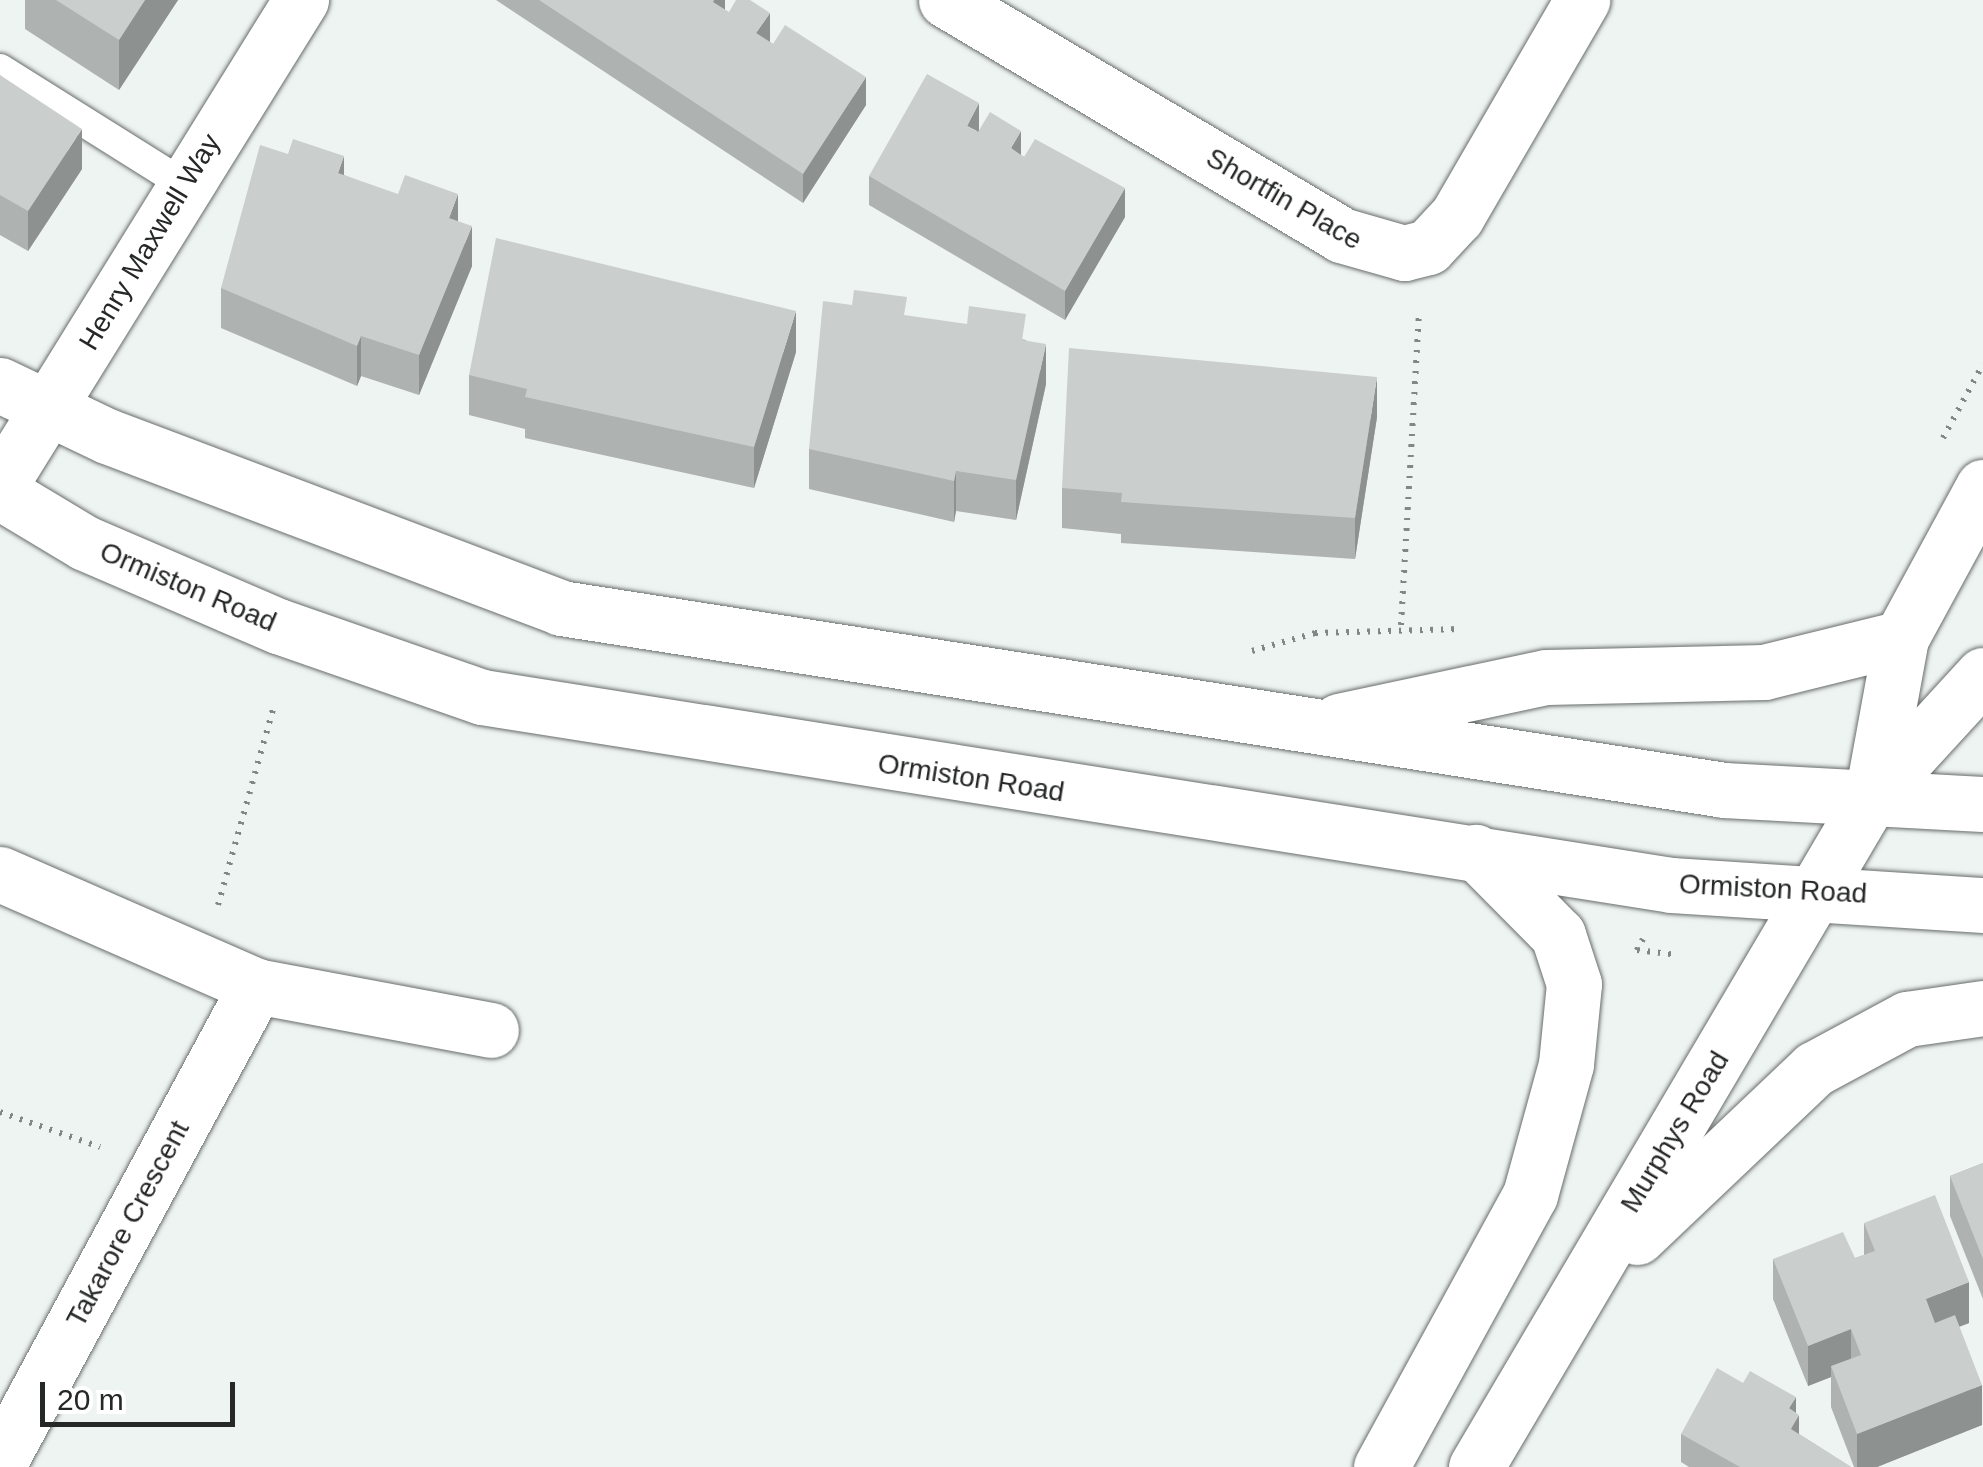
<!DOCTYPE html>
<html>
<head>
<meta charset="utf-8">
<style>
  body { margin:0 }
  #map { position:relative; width:1983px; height:1467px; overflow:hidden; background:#eef4f1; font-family:Arial,sans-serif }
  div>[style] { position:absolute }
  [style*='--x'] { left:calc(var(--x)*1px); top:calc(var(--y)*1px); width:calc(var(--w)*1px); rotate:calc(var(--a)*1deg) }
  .path>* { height:6px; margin-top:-3px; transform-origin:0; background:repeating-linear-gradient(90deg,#828684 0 2.5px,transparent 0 10.5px) }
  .roads { filter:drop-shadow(0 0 2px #686d6b) drop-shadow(0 0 2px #686d6b) }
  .service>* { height:30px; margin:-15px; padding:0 15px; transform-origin:15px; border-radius:15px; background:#fff }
  .minor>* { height:55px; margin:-27.5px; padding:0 27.5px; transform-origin:27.5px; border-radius:27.5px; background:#fff }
  .secondary>* { height:55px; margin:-27.5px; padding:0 27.5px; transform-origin:27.5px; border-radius:27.5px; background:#fff }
  .wall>* { inset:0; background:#aeb2b0 }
  .shaded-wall>* { inset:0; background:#8d9190 }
  .building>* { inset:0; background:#cacfcd }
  span { translate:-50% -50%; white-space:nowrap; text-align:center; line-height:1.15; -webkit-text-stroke:8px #fff; paint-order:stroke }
  .street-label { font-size:28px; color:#262827 }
  .scale { position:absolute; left:40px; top:1382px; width:195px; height:45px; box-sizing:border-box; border:5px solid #262827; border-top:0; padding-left:12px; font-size:30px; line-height:35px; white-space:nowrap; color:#262827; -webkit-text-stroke:8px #fff; paint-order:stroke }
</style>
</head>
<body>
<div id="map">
  <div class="path">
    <i style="--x:1943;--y:438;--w:84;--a:-61.6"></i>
    <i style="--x:1401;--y:625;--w:314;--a:-86.7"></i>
    <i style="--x:1252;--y:651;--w:66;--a:-15.9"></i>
    <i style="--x:1315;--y:633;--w:146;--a:-1.6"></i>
    <i style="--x:218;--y:905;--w:207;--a:-74.3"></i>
    <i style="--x:1643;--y:939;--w:13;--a:119"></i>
    <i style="--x:1637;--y:950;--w:38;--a:7"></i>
    <i style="--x:0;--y:1112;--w:106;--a:19.3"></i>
  </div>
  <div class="roads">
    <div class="service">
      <i style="--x:0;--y:69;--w:215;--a:32.1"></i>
    </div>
    <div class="minor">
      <i style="--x:946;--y:0;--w:460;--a:30.7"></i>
      <i style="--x:1341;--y:235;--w:66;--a:15.9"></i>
      <i style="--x:1404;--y:253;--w:25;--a:-14"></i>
      <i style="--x:1428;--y:247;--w:42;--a:-46.9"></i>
      <i style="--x:1457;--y:216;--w:250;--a:-59.9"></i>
      <i style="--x:0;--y:485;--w:571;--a:-58.18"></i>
      <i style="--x:0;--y:874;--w:279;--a:23.6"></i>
      <i style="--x:256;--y:986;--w:239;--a:10.6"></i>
      <i style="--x:0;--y:1461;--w:540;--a:-61.68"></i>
    </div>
    <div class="secondary">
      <i style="--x:0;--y:385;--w:119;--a:25.5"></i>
      <i style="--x:107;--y:436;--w:485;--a:20.7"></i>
      <i style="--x:561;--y:608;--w:1177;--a:8.89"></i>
      <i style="--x:1724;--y:790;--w:259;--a:3.1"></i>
      <i style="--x:0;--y:492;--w:99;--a:31"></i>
      <i style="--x:85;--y:543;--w:210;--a:23.3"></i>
      <i style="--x:278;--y:626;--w:216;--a:19.2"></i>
      <i style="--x:482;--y:697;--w:1205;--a:8.98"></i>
      <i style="--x:1672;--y:885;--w:312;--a:3.7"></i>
      <i style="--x:1339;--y:721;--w:212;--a:-12"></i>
      <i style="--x:1546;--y:677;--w:218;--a:-1.3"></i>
      <i style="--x:1764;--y:672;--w:141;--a:-13.9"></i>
      <i style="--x:1872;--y:796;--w:161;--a:-79.6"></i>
      <i style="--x:1901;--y:638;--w:172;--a:-61.5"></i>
      <i style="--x:1637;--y:1237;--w:244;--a:-43.5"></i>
      <i style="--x:1814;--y:1069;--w:106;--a:-28.3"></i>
      <i style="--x:1907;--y:1019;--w:77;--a:-8.2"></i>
      <i style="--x:1381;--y:1467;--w:310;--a:-61.3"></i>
      <i style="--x:1530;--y:1195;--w:136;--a:-74.6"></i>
      <i style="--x:1566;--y:1064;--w:80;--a:-84.3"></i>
      <i style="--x:1574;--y:984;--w:52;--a:-108.1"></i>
      <i style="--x:1558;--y:935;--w:117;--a:-134.7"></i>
      <i style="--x:1476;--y:1467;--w:779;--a:-59.45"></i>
      <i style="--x:1872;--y:796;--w:164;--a:-47.5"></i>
    </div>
  </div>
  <div class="wall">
    <i style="clip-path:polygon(25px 0,178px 0,119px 90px,25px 29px)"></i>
    <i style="clip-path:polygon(496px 0,725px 0,725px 10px,770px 42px,866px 105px,803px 203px)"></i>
    <i style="clip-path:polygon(0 75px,82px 169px,28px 251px,0 235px)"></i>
    <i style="clip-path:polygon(979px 130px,1125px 217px,1065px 320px,869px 205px,869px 176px)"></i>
    <i style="clip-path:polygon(344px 175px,458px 221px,472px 266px,419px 395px,361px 376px,357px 386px,221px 328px,221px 288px)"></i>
    <i style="clip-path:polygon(907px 316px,1026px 340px,1046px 384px,1016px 520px,956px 511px,954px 522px,809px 489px,809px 449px)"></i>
    <i style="clip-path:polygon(796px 352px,754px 488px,525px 438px,525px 429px,469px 415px,469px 375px)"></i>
    <i style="clip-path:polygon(1377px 417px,1355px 559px,1121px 543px,1121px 534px,1062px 528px,1062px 488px)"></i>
    <i style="clip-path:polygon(1983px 1163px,1983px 1299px,1950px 1216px,1950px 1176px)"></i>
    <i style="clip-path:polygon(1864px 1223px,1969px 1323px,1959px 1327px,1982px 1425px,1877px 1467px,1854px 1467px,1831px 1407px,1831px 1377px,1808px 1386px,1773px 1299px,1773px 1259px,1855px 1258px,1864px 1255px)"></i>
    <i style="clip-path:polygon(1796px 1413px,1799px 1434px,1851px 1467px,1689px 1467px,1681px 1462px,1681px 1434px)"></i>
  </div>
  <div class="shaded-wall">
    <i style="clip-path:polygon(145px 0,178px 0,119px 90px,119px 40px)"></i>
    <i style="clip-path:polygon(714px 0,725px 0,725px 12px,713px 2px)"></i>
    <i style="clip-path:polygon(770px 13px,770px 42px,756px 33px)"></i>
    <i style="clip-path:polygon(866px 77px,866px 105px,803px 203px,803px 174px)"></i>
    <i style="clip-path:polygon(979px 103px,979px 132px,967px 126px)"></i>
    <i style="clip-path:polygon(82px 129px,82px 169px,28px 251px,28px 211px)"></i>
    <i style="clip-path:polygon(1021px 131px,1021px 160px,1011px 148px)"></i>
    <i style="clip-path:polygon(344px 156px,344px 196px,338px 173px)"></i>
    <i style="clip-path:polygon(1125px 188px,1125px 217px,1065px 320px,1065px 291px)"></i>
    <i style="clip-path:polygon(458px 194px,458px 234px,449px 218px)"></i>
    <i style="clip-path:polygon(472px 226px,472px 266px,419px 395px,419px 355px)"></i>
    <i style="clip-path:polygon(796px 311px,796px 352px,754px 488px,754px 447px)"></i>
    <i style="clip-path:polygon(361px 336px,361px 376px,357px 386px,357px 346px)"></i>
    <i style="clip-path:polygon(1046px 344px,1046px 384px,1016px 520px,1016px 480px)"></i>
    <i style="clip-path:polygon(1377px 377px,1377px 417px,1355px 559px,1355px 518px)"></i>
    <i style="clip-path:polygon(956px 471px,956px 511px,954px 522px,954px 481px)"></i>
    <i style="clip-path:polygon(1969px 1282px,1969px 1323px,1926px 1339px,1926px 1299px)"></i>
    <i style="clip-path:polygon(1851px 1329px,1851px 1370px,1831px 1366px,1831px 1377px,1808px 1386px,1808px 1346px)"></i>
    <i style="clip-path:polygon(1982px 1385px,1982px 1425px,1877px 1467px,1857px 1467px,1857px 1434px)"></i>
    <i style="clip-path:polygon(1796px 1397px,1796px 1420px,1799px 1415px,1799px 1443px,1791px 1458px,1789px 1408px)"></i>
  </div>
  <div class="building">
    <i style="clip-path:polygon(56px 0,145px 0,119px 40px)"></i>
    <i style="clip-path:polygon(539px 0,714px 0,713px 2px,729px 12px,736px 0,750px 0,770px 13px,756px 33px,773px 44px,785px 25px,866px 77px,803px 174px)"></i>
    <i style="clip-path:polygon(927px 74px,979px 103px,967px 126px,978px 132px,990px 112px,1021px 131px,1011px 148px,1024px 157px,1035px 139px,1125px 188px,1065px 291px,869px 176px)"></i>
    <i style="clip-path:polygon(0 75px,82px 129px,28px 211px,0 195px)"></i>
    <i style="clip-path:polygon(293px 139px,344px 156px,338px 173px,398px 194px,405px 175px,458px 194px,449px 218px,472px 226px,419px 355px,361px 336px,357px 346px,221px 288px,260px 145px,288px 154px)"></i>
    <i style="clip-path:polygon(496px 238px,796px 311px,754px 447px,525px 397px,527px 389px,469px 375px)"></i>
    <i style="clip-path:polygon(854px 290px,907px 297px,904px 315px,967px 324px,969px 306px,1026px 314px,1022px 340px,1046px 344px,1016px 480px,956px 471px,954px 481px,809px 449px,823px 301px,852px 305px)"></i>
    <i style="clip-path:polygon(1069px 348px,1377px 377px,1355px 518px,1121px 502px,1122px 493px,1062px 488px)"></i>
    <i style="clip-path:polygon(1983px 1163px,1983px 1259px,1950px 1176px)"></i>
    <i style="clip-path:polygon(1935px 1195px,1969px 1282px,1926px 1299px,1935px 1323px,1955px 1315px,1982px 1385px,1857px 1434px,1831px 1366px,1861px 1355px,1851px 1329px,1808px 1346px,1773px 1259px,1843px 1232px,1855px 1258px,1875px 1251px,1864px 1223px)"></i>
    <i style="clip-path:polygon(1717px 1368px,1743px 1383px,1750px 1371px,1796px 1397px,1789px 1408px,1799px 1415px,1791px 1429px,1851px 1467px,1740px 1467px,1681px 1434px)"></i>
  </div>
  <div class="street-label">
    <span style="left:1284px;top:199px;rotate:30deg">Shortfin Place</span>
    <span style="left:150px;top:242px;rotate:-59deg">Henry Maxwell Way</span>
    <span style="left:188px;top:587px;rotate:23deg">Ormiston Road</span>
    <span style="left:971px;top:778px;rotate:9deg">Ormiston Road</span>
    <span style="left:1773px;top:889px;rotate:3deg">Ormiston Road</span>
    <span style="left:1675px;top:1132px;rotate:-59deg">Murphys Road</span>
    <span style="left:128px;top:1224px;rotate:-62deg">Takarore Crescent</span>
  </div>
  <div class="scale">20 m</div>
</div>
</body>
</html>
